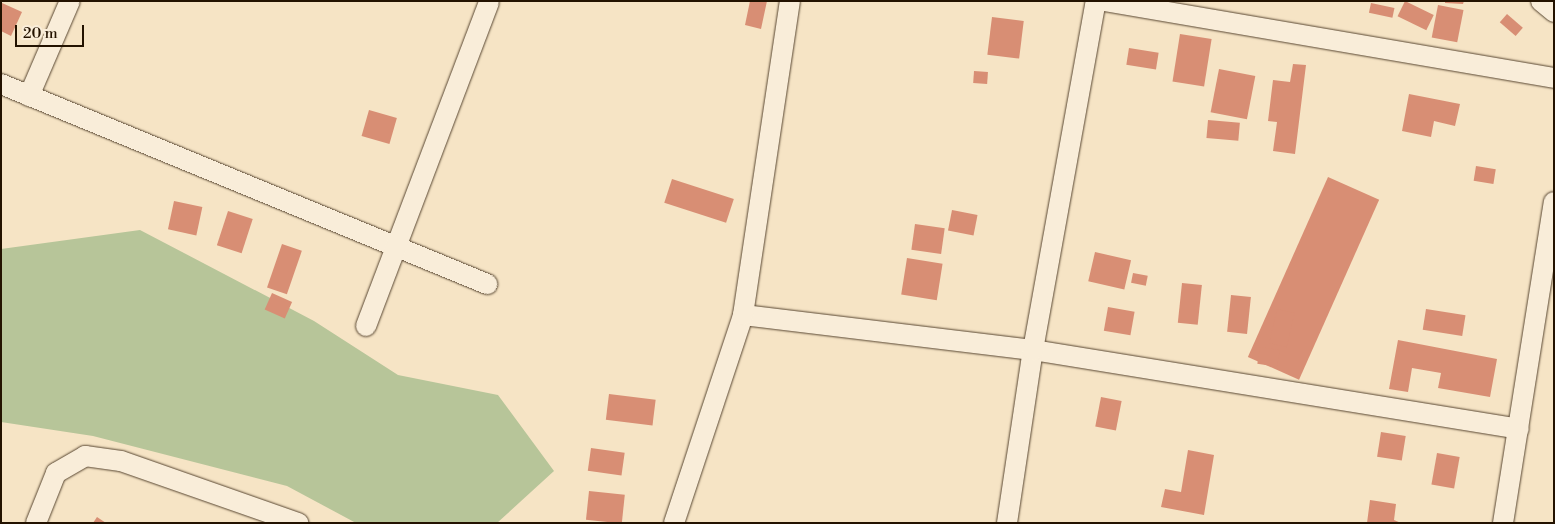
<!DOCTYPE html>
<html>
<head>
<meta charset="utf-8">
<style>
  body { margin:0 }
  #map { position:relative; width:1555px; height:524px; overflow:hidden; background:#f6e4c5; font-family:"Libre Bodoni",serif }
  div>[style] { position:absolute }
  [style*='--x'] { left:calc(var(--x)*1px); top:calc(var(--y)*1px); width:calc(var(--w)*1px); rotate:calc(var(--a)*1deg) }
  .green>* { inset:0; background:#b7c599 }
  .building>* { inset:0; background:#d88e74; transform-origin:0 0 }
  .roads { filter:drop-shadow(0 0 1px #584631) drop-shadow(0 0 1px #584631) }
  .street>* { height:20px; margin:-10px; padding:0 10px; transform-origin:10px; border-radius:10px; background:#f9edd9 }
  span { translate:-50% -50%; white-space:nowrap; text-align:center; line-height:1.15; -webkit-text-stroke:4.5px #f9edd9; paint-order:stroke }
  .frame { position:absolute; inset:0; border:2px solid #231200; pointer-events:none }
  .scale { position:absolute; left:15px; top:25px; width:69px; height:22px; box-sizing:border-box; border:2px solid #231200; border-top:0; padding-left:6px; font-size:15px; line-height:18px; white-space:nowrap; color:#231200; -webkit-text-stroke:4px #f9edd9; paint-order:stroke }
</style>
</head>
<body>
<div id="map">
  <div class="green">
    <i style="clip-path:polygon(140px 230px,314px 321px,398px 375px,498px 395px,554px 471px,497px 523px,356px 523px,287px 486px,93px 436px,1px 422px,1px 249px)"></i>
  </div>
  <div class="building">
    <i style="clip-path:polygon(750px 1px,767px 1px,761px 29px,745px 25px)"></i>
    <i style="left:1405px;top:1px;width:32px;height:17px;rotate:26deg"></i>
    <i style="clip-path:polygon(1445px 1px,1464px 1px,1463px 4px,1445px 3px)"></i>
    <i style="clip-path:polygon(2px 3px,22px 12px,11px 36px,1px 31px)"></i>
    <i style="left:1371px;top:3px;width:24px;height:10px;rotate:12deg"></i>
    <i style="left:1438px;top:5px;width:26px;height:33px;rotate:11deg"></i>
    <i style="left:1507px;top:14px;width:21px;height:11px;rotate:41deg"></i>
    <i style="left:992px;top:17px;width:32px;height:38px;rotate:7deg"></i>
    <i style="left:1180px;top:34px;width:32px;height:48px;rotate:9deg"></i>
    <i style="left:1129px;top:48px;width:30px;height:17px;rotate:9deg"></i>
    <i style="clip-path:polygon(1293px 64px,1306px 65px,1295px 154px,1273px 151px,1277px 122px,1268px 121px,1273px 80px,1290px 82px)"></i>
    <i style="left:1219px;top:69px;width:37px;height:44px;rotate:11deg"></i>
    <i style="left:974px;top:71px;width:14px;height:12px;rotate:4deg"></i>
    <i style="clip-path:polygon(1409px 94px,1460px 104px,1455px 126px,1434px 121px,1431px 137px,1402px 131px)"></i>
    <i style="left:369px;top:110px;width:29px;height:27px;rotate:16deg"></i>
    <i style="left:1208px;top:120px;width:32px;height:18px;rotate:5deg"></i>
    <i style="left:1476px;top:166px;width:20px;height:15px;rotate:9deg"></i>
    <i style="left:1328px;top:177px;width:56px;height:197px;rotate:24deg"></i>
    <i style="left:672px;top:179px;width:65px;height:25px;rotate:18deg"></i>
    <i style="left:174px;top:201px;width:29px;height:29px;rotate:12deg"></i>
    <i style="left:952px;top:210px;width:26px;height:21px;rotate:11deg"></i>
    <i style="left:228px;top:211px;width:26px;height:36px;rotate:18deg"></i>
    <i style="left:915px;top:224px;width:30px;height:26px;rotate:8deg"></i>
    <i style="left:282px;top:244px;width:21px;height:46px;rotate:19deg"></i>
    <i style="left:1095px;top:252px;width:37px;height:30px;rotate:13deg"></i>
    <i style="left:907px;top:258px;width:36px;height:37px;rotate:9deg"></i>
    <i style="left:1133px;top:273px;width:15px;height:10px;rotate:11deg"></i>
    <i style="left:1182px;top:283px;width:20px;height:40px;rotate:6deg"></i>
    <i style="left:272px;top:293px;width:22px;height:18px;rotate:24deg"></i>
    <i style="left:1231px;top:295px;width:20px;height:37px;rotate:6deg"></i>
    <i style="left:1108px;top:307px;width:27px;height:24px;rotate:10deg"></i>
    <i style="left:1277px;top:309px;width:18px;height:35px;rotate:13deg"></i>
    <i style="left:1426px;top:309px;width:40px;height:21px;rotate:9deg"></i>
    <i style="clip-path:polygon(1398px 340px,1497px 359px,1490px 397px,1438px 388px,1441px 373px,1412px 368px,1408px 392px,1389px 389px)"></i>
    <i style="left:1260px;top:347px;width:20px;height:17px;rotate:9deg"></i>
    <i style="left:609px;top:394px;width:47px;height:26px;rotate:7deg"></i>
    <i style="left:1101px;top:397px;width:21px;height:30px;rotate:11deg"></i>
    <i style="left:1381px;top:432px;width:25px;height:25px;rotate:9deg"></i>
    <i style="left:591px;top:448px;width:34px;height:23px;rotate:8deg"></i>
    <i style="clip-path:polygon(1188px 450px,1214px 455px,1204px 515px,1161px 507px,1165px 489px,1181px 492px)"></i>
    <i style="left:1437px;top:453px;width:23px;height:32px;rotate:10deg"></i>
    <i style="left:589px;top:491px;width:36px;height:29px;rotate:6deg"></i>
    <i style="clip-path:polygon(1370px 500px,1396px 504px,1394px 520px,1401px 523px,1367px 523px)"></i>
    <i style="clip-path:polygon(97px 517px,106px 523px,93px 523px)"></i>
  </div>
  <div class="roads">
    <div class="street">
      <i style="--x:1104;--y:1;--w:457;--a:9.7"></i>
      <i style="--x:1541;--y:1;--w:17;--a:40"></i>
      <i style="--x:1;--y:84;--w:526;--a:22.37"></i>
      <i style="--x:29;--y:96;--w:103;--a:-66.7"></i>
      <i style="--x:743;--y:315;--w:292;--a:6.9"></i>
      <i style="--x:1033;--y:350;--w:492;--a:9.2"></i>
      <i style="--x:366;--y:326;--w:346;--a:-69.2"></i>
      <i style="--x:36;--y:523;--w:54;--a:-68.2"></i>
      <i style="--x:56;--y:473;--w:34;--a:-30"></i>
      <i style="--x:85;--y:456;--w:36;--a:8"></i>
      <i style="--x:121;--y:461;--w:188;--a:19.3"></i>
      <i style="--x:674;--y:523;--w:219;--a:-71.6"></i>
      <i style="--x:743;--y:315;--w:317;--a:-81.5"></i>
      <i style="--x:1007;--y:523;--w:175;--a:-81.5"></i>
      <i style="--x:1033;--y:350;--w:355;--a:-79.8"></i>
      <i style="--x:1503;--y:523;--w:325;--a:-81"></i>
    </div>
  </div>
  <div class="frame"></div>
  <div class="scale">20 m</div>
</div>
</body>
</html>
